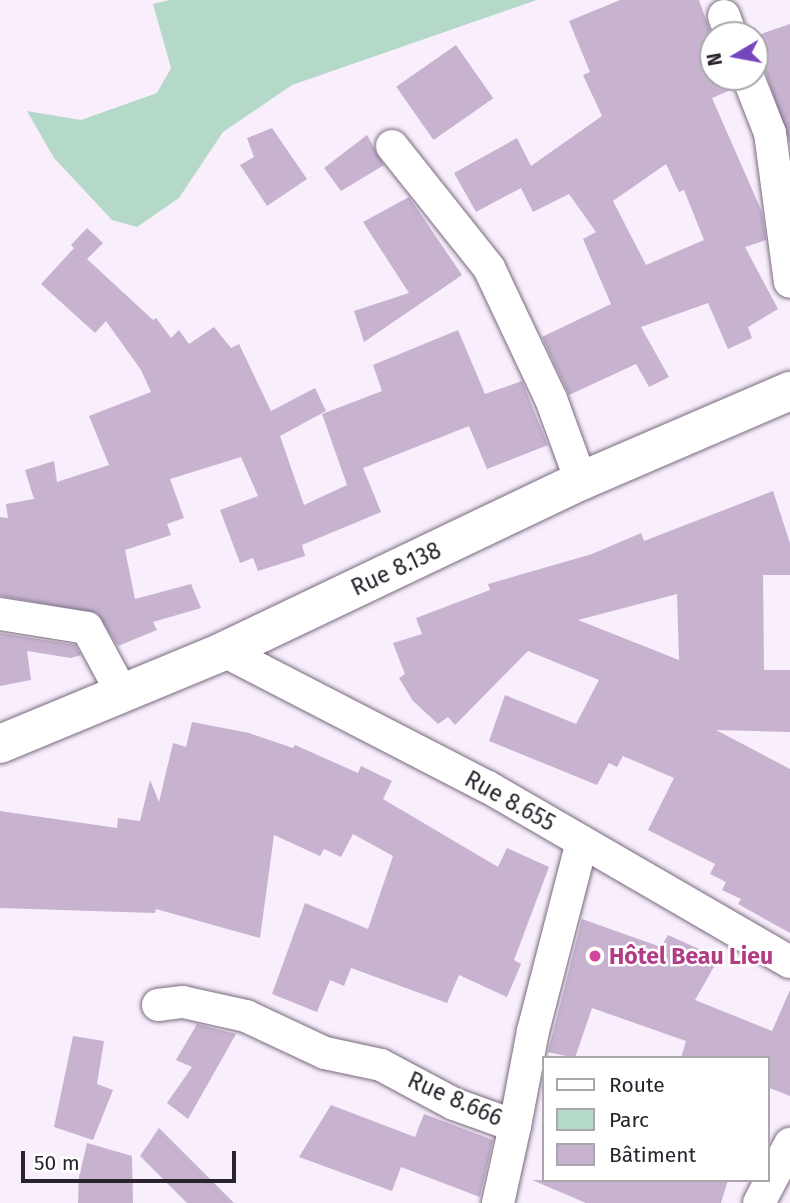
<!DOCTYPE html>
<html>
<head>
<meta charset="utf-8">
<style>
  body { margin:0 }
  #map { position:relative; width:790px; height:1203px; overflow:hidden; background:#f8eefc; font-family:"Fira Sans",sans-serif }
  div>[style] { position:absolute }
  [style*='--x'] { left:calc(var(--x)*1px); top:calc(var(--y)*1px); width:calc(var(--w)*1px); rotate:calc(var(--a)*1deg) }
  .green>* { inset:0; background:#b5d9c8 }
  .building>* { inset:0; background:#c7b2d0; transform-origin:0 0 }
  .roads { filter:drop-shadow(0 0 2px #786a7e) drop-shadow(0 0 2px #786a7e) }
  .minor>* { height:32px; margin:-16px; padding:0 16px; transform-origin:16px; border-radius:16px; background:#fff }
  .major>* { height:38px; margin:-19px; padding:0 19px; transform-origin:19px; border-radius:19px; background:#fff }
  .dots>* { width:19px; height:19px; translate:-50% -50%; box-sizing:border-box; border:4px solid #fff; border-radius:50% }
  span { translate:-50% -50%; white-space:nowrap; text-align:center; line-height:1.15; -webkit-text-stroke:5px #fff; paint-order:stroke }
  .street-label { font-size:23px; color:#29232c }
  .hotel-label { font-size:23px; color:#b23c85; font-weight:700 }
  .left { translate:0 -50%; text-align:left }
  .legend { position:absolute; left:542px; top:1056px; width:228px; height:126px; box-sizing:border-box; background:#fff; border:2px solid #a9a7ab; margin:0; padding:9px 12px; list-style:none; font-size:21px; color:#29232c }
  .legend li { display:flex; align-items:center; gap:14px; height:35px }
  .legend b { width:35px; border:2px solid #a9a7ab }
  .north { position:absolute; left:699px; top:21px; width:70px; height:70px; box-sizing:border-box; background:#fff; border:2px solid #a9a7ab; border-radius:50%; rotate:260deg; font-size:19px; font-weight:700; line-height:28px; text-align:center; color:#29232c }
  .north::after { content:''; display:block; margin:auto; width:24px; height:32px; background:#7546be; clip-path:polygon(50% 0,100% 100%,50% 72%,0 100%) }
  .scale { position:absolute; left:21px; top:1151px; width:215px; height:32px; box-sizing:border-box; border:4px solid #29232c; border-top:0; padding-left:9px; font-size:21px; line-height:24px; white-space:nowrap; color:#29232c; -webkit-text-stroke:5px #fff; paint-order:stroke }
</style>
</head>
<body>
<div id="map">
  <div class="green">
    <i style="clip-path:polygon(170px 0,537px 0,292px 85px,223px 132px,179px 198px,137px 227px,112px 220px,54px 158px,27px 111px,81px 120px,157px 93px,171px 68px,153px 4px)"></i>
  </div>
  <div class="building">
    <i style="clip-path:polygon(evenodd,620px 0,699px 0,713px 39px,713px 77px,730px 77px,733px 89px,712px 98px,762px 212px,766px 240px,745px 247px,778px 309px,748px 327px,752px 338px,728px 349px,708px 303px,641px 327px,669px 377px,649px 387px,636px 364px,569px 395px,542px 337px,611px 304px,583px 239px,596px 232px,569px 194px,533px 212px,521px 188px,476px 212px,454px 173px,517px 138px,531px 166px,602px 116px,583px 75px,590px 72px,569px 21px,620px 0,666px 164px,679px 192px,684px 190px,704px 240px,646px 265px,613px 201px,666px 164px)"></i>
    <i style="clip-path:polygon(790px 24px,790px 144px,765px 70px,755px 61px,755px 36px)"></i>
    <i style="left:456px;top:45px;width:65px;height:73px;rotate:55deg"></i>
    <i style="clip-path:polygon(272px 128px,307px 179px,267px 206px,240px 165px,254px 157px,247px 138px)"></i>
    <i style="clip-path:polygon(367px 135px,384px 165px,341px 191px,324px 168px)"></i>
    <i style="clip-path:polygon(409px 197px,462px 275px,364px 342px,354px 311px,409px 293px,363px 222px)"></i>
    <i style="clip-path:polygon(87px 228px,103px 243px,87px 259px,153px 320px,156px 318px,171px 338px,179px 330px,189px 344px,214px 327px,231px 348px,239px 344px,271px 411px,315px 388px,326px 411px,280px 436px,304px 505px,347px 485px,322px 414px,382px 391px,373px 365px,458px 330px,485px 394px,522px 381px,548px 445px,487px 469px,469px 426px,363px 468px,381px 512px,302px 545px,305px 556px,258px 571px,253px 558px,240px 563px,220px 510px,258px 496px,241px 457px,170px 479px,184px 518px,167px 524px,171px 535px,125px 550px,135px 599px,191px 584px,201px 608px,153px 622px,157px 630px,118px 646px,97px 613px,0 596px,0 517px,8px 518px,6px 504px,34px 499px,25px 470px,54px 461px,57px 482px,109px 465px,89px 416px,151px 392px,141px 370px,106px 321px,95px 333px,41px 284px,74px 248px,77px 251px,71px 245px)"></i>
    <i style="clip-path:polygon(evenodd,773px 491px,790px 543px,790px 575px,763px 575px,764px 670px,790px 670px,790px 732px,716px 730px,790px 769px,790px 933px,738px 904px,741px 899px,722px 890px,726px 882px,710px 874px,715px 864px,648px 830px,674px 778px,623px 756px,617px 767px,609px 763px,597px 785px,489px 741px,505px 695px,576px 724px,599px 680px,528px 651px,455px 725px,448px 717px,438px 724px,413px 701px,399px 678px,405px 674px,393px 643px,422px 634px,416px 618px,490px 590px,488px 584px,592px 554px,641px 533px,644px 541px,773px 491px,677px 594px,679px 660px,578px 620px,677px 594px)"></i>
    <i style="clip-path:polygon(0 633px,75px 645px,81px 655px,71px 658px,27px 651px,31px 680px,0 686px)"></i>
    <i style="clip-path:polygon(192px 722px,249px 733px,293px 748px,295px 745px,358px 773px,361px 766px,392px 781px,383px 799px,498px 867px,507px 848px,549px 867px,514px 960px,521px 964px,507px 997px,459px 975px,447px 1003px,351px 968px,344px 986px,330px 980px,317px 1012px,272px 994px,305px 903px,368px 929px,393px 856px,353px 834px,341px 857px,324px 849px,320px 856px,274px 835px,260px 938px,156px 909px,155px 913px,0 908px,0 811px,117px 828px,118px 818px,140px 821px,150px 780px,159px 802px,173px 743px,186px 747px)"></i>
    <i style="clip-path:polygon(582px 919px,661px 947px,668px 935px,719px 958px,695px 1000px,772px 1031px,790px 990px,790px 1096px,767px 1087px,767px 1058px,681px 1058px,686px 1041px,592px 1008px,575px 1058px,548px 1052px)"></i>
    <i style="clip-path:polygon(197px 1024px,236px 1034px,188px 1119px,167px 1103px,192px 1067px,176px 1060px)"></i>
    <i style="clip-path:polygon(73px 1036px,104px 1041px,97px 1084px,113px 1090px,93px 1140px,54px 1127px)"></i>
    <i style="clip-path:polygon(331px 1105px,415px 1137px,424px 1114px,493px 1140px,480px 1197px,401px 1167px,392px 1191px,299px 1157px)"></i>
    <i style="clip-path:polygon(159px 1128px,234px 1203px,187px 1203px,140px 1156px)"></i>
    <i style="clip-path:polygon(87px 1143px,132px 1156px,133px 1203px,78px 1203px,79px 1177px)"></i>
    <i style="clip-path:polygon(532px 1180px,728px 1180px,721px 1203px,586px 1203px)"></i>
  </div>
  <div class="roads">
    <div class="minor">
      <i style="--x:724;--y:16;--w:20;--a:70"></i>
      <i style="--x:748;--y:77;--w:60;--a:68.6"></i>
      <i style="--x:770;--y:133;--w:150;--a:82.4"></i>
      <i style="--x:392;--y:146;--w:156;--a:51.5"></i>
      <i style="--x:489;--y:268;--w:145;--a:64.7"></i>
      <i style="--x:551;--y:399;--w:87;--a:69.9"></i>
      <i style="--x:0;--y:614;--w:88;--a:9.1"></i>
      <i style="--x:87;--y:628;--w:74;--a:61.7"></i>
      <i style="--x:224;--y:651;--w:297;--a:27.3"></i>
      <i style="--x:488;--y:787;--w:349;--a:30.1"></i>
      <i style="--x:158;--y:1005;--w:25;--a:-7"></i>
      <i style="--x:183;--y:1002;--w:65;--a:12.5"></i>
      <i style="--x:246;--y:1016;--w:87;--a:25.1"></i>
      <i style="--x:325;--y:1053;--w:57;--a:12.1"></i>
      <i style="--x:381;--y:1065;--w:83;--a:28.1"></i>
      <i style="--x:454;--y:1104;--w:65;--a:19.8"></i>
      <i style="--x:515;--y:1126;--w:97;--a:-79.3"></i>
      <i style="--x:533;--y:1031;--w:195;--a:-75.5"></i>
      <i style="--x:498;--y:1203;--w:79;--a:-77.6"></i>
      <i style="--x:759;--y:1203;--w:67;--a:-62.3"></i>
    </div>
    <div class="major">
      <i style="--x:0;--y:744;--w:243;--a:-22.5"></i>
      <i style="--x:224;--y:651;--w:395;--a:-25.5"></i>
      <i style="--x:581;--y:481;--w:228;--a:-23.3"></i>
    </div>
  </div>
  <div class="dots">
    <i style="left:595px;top:956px;background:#d1479c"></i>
  </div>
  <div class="street-label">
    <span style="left:396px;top:569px;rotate:-25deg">Rue 8.138</span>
    <span style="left:510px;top:801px;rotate:29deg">Rue 8.655</span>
    <span style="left:455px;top:1099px;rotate:24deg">Rue 8.666</span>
  </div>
  <div class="hotel-label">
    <span class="left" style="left:609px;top:956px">Hôtel Beau Lieu</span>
  </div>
  <ul class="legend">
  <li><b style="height:9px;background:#fff"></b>Route</li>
  <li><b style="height:19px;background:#b5d9c8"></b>Parc</li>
  <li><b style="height:19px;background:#c7b2d0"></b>Bâtiment</li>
  </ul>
  <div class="north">N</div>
  <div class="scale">50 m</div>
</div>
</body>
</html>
